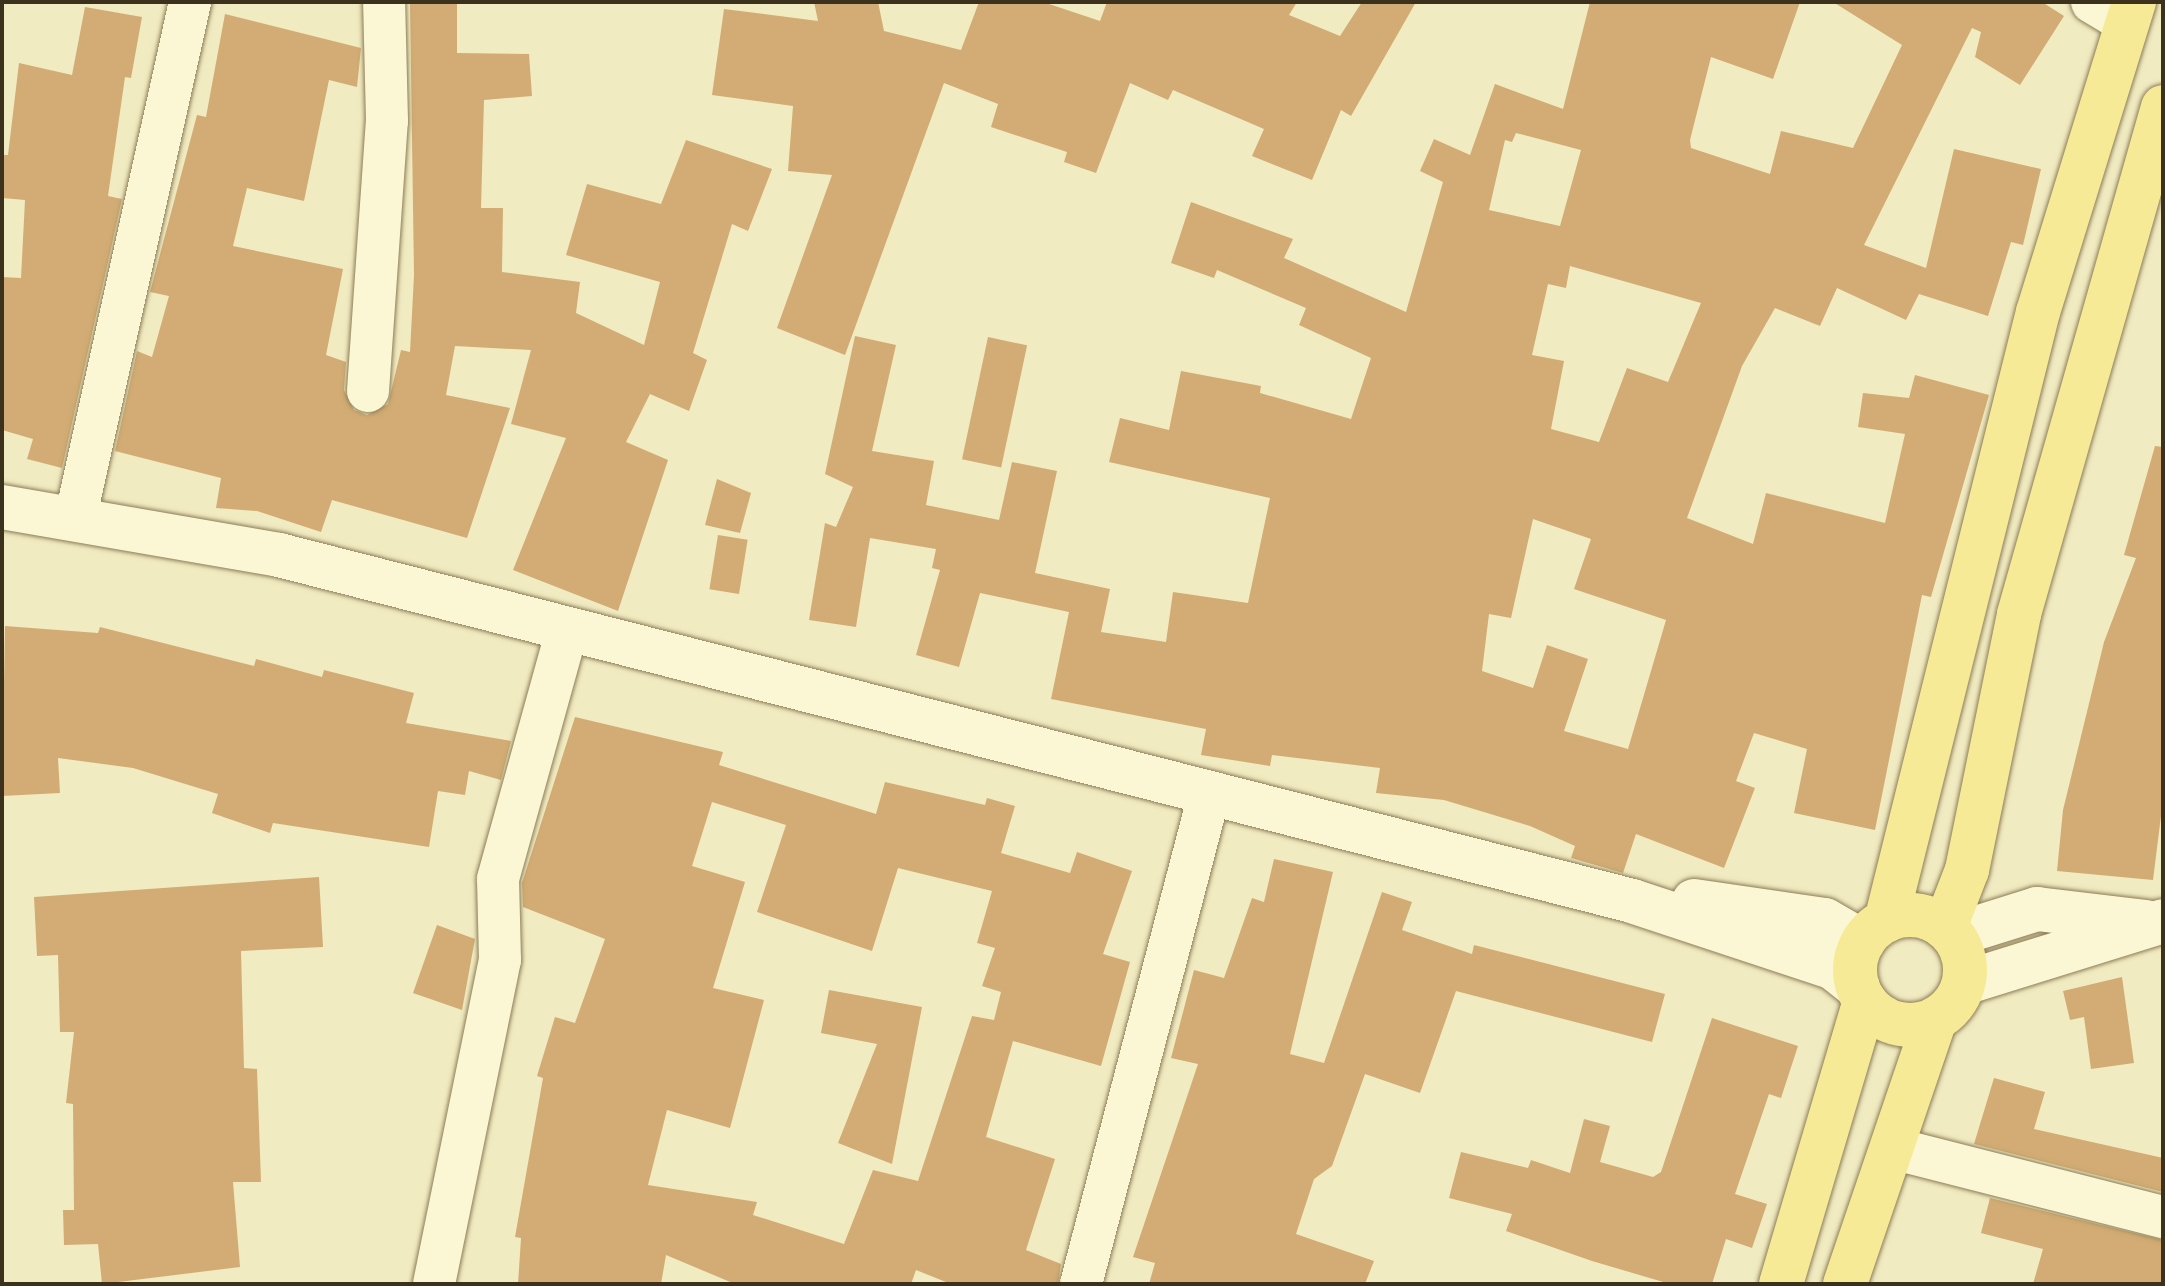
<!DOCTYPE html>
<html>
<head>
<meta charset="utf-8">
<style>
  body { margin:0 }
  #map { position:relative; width:2165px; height:1286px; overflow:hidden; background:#f1ebc1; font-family:Lora,serif }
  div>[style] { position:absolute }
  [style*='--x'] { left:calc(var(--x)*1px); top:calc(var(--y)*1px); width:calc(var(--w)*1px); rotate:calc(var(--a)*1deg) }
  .building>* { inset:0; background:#d2ac74; transform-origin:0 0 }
  .roads { filter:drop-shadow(0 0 2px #8c7d57) drop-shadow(0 0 2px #8c7d57) }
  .street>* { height:42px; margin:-21px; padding:0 21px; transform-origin:21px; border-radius:21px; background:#fbf7d5 }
  .secondary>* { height:44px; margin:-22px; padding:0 22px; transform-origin:22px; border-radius:22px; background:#fbf7d5 }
  .primary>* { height:44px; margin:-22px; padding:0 22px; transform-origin:22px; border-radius:22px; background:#f7ea96 }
  .primary>.ring { margin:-22px; padding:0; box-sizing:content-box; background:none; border:44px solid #f7ea96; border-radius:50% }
  span { translate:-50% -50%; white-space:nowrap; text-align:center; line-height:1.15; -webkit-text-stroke:6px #f8f4d2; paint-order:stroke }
  .frame { position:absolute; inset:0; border:4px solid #3b311d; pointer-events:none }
</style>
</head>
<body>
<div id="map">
  <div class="building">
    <i style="clip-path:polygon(410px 2px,457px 2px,457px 53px,529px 54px,532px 96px,484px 100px,481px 208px,503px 208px,502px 272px,580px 282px,576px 313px,644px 345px,660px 282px,566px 255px,587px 184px,661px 204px,686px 140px,772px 169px,748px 231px,732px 224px,693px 353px,707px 360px,689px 411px,650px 394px,626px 442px,668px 460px,618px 611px,513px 570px,566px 438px,511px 424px,531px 350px,455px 346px,446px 395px,510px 408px,467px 538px,332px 500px,321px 532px,257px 511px,216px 508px,221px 478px,115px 451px,137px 351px,152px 357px,169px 296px,150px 292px,197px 115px,206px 117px,225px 14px,361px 48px,357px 87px,329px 80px,304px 201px,247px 188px,233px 246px,343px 269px,326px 355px,346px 362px,344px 390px,354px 410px,367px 415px,388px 404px,401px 350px,410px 352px,414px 275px)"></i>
    <i style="clip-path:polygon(814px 2px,878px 2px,884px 31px,961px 50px,979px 2px,1043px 2px,1100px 21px,1107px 2px,1297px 2px,1289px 15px,1340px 36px,1362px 2px,1416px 2px,1351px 116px,1341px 110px,1312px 180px,1252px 156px,1264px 129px,1173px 90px,1168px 100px,1130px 83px,1096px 173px,1064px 162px,1067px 152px,991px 127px,998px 104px,944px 83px,845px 355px,777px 328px,832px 175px,788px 171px,793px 106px,712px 95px,724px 9px,818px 21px)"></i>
    <i style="clip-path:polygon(evenodd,1590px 2px,1800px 2px,1773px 79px,1711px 57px,1690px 140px,1691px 148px,1770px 174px,1781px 131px,1853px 148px,1902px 45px,1833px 2px,2042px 2px,2064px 16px,2020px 85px,1975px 57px,1981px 32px,1972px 28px,1864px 245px,1926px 268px,1954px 149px,2041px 169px,2023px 245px,2011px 242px,1988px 316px,1919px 294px,1906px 320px,1837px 288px,1820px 326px,1775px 308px,1742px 366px,1687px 518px,1753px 544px,1766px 493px,1885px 523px,1905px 434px,1858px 427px,1863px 393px,1909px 398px,1915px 375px,1989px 395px,1931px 597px,1922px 595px,1875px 830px,1794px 813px,1807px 749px,1754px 733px,1736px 781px,1755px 788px,1724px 868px,1636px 834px,1623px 873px,1571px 858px,1575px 846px,1530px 826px,1444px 800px,1376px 793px,1380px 768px,1272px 755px,1270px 766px,1201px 755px,1206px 729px,1051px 699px,1069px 612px,980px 593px,959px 667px,916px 655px,940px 570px,932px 568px,936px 549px,870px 538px,856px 627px,809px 620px,825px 523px,836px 527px,853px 487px,825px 474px,855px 336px,896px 345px,872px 451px,934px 461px,926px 505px,999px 520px,1012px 462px,1057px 471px,1035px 573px,1110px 589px,1101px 632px,1166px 642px,1173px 592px,1248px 603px,1270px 498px,1109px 462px,1120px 418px,1169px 430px,1181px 371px,1261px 386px,1260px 393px,1351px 419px,1371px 358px,1299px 325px,1306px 308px,1217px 270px,1214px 278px,1171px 263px,1191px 202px,1293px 239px,1284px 258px,1406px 312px,1443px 182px,1420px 171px,1434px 139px,1470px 155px,1495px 84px,1563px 109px,1590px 2px,1516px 133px,1581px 150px,1560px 226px,1489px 210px,1505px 140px,1512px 142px,1516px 133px,1590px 2px,1570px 266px,1701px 303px,1668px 382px,1627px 368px,1599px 442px,1551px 429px,1564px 361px,1532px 355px,1548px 284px,1566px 288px,1570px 266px,1590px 2px,1533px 519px,1591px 539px,1574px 589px,1666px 620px,1628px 749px,1564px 731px,1588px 659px,1547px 645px,1533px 688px,1482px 671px,1489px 614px,1511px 618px,1533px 519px)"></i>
    <i style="clip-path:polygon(85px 7px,142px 17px,131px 78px,125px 77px,108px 196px,122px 199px,62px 468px,27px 459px,33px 439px,2px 430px,2px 277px,21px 278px,25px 200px,2px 198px,2px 155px,8px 155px,19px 63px,72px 75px)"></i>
    <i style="left:988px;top:337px;width:40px;height:125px;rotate:12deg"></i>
    <i style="clip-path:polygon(2155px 446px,2163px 447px,2163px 800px,2153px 880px,2057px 871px,2063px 810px,2104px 642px,2136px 558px,2124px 555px)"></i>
    <i style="clip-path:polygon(717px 479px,751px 493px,740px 533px,705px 525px)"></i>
    <i style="left:718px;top:535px;width:30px;height:55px;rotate:9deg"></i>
    <i style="clip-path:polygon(5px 626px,98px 633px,100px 627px,254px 666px,256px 659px,322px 677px,324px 670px,414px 693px,406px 723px,511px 741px,501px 780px,469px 771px,465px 795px,438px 791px,429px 847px,273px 823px,270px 833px,212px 813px,218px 794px,133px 768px,58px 758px,60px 793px,2px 796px)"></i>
    <i style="clip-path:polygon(evenodd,575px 717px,723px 752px,719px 765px,876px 814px,885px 782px,985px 805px,987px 798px,1015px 806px,1001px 853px,1070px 873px,1077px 852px,1132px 871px,1103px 954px,1130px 962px,1101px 1066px,1013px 1041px,986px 1137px,1055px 1159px,1026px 1250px,1061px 1264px,1058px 1284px,951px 1284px,916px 1270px,911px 1284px,735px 1284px,666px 1255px,661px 1284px,518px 1284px,521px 1238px,515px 1237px,543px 1078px,537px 1076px,555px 1017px,575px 1023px,605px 939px,523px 907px,522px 883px,575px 717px,712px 802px,786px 825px,757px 912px,872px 951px,898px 868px,992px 891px,977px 943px,995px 948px,982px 986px,1001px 992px,994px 1020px,972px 1016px,918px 1181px,873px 1170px,844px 1244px,753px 1215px,757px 1202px,648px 1185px,667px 1110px,730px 1128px,764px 1000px,713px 988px,745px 882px,692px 866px,712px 802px)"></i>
    <i style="clip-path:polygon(1274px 859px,1333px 872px,1290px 1054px,1324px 1063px,1382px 892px,1412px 902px,1402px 930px,1472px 954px,1474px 945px,1665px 994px,1652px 1042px,1456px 991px,1420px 1093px,1365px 1074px,1332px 1166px,1314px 1179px,1296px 1234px,1374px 1261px,1365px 1284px,1149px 1284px,1155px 1263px,1133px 1257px,1198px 1064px,1171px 1058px,1194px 970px,1224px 978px,1252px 898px,1264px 902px)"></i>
    <i style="clip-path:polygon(319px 877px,323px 947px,241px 951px,244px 1068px,257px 1069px,261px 1182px,233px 1182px,240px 1267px,102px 1284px,98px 1244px,64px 1245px,63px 1210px,74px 1210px,73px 1104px,66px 1103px,74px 1032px,60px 1032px,58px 955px,37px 956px,34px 897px)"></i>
    <i style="clip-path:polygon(437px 925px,475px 939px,462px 1010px,413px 993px)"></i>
    <i style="clip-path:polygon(2122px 977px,2134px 1063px,2091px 1069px,2084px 1017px,2070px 1020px,2063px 991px)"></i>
    <i style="clip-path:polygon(829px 990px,922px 1007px,892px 1164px,838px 1143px,877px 1044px,821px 1033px)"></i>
    <i style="clip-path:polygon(1712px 1018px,1798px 1046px,1781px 1098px,1769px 1094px,1735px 1194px,1767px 1204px,1752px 1248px,1726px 1239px,1712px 1284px,1670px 1284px,1592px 1261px,1506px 1231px,1512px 1214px,1449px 1198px,1461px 1152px,1528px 1168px,1531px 1160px,1570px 1173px,1584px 1119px,1610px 1126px,1600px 1162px,1653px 1177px,1661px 1172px)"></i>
    <i style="clip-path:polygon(1994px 1078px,2045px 1092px,2034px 1129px,2163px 1158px,2163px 1192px,1974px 1144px)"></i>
    <i style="clip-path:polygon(1990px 1198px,2163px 1240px,2163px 1284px,2033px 1284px,2043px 1249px,1981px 1233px)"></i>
  </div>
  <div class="roads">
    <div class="street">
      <i style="--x:2092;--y:2;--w:37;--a:31"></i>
      <i style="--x:368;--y:391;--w:271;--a:-86"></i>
      <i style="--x:387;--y:121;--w:119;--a:-91.4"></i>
      <i style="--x:75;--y:520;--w:531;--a:-77.48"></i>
      <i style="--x:1892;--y:1148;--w:280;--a:14.3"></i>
      <i style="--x:434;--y:1284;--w:331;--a:-78.5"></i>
      <i style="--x:500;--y:960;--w:81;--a:-91.4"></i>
      <i style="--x:498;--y:879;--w:258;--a:-74.5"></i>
      <i style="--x:1081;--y:1284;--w:505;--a:-75.33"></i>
    </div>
    <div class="secondary">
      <i style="--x:2;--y:507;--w:281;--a:9.8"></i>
      <i style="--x:279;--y:555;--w:1397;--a:14.34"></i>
      <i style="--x:1632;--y:901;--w:211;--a:18.3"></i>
      <i style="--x:1832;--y:967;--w:33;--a:38"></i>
      <i style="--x:1694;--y:901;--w:132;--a:8.3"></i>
      <i style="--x:1825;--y:920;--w:44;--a:30.1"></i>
      <i style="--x:1954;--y:935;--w:87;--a:-17.4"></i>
      <i style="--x:2037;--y:909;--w:110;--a:6.8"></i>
      <i style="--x:1964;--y:983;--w:208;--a:-17.3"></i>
    </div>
    <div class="primary">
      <i class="ring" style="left:1855px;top:915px;width:66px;height:66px"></i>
      <i style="--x:1886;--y:921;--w:628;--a:-75.99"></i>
      <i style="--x:2038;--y:312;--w:325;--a:-72.8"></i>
      <i style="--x:1945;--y:927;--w:61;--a:-68.9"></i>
      <i style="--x:1967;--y:870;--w:261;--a:-78.5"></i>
      <i style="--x:2019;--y:614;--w:527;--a:-74.14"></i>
      <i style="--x:1781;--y:1284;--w:295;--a:-73.5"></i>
      <i style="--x:1845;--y:1284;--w:280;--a:-71.2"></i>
    </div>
  </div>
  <div class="frame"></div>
</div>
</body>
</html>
